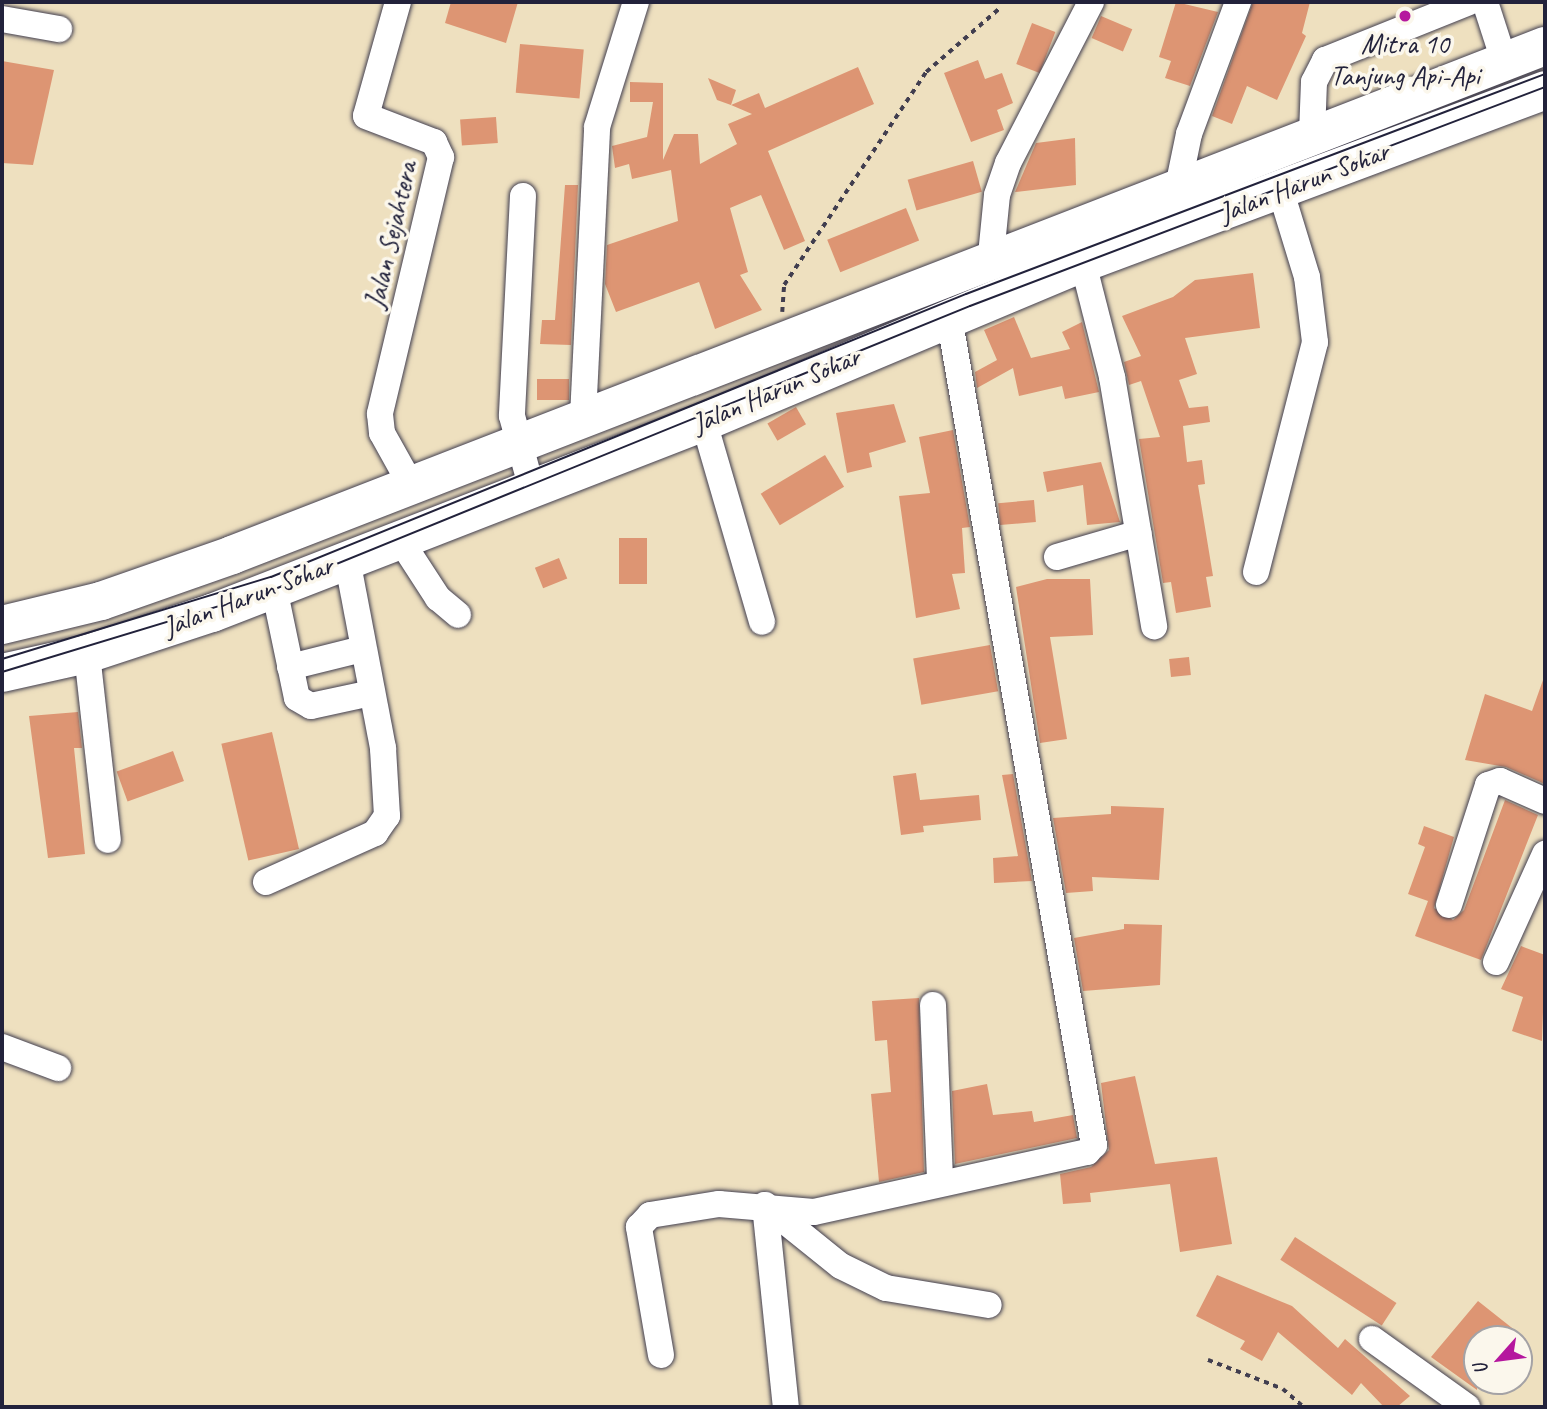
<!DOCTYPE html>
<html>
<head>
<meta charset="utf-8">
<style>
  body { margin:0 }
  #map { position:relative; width:1547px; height:1409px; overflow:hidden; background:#eee0bf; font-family:Caveat,sans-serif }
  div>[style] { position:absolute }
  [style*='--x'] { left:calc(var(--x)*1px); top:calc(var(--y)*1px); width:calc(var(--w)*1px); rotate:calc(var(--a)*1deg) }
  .building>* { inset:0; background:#dd9573; transform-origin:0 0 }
  .path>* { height:3.5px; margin-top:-1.75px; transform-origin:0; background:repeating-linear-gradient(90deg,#413e4f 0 5px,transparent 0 10px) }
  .roads { filter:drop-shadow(0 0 2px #413e4f) drop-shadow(0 0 2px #413e4f) }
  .minor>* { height:26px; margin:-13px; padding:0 13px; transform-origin:13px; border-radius:13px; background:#fff }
  .highway>* { height:38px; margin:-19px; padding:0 19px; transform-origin:19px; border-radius:19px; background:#fff }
  .tram>* { height:2px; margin:-1px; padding:0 1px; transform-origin:1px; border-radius:1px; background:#22223b }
  .dots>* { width:19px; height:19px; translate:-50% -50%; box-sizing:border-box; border:4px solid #fbf7ec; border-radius:50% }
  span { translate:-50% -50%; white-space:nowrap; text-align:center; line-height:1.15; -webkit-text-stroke:7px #fbf7ec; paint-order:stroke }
  .poi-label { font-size:28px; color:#22223b }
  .street-label { font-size:28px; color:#22223b }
  .frame { position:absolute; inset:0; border:4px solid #22223b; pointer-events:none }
  .north { position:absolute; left:1463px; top:1325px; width:70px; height:70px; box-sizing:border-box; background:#fbf7ec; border:2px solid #a4a2a5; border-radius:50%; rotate:242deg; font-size:19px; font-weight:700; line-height:28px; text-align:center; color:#22223b }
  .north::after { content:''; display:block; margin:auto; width:24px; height:32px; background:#b5179e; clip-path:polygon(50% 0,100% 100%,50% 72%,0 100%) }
</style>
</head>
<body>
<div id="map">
  <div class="building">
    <i style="clip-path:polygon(451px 2px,518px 2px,506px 43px,445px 23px)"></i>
    <i style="clip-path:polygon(1176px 2px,1218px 12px,1190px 86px,1165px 78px,1171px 61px,1159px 57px)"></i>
    <i style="clip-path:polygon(1253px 2px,1310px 2px,1302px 33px,1306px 36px,1277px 100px,1247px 86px,1232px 124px,1212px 116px)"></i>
    <i style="left:1101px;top:16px;width:34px;height:24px;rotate:23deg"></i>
    <i style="left:1032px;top:23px;width:25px;height:44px;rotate:21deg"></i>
    <i style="left:520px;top:44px;width:64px;height:49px;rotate:5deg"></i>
    <i style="clip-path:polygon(978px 60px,985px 79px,1002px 73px,1013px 103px,997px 110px,1004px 130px,971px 142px,944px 73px)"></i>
    <i style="clip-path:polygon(2px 61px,54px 70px,33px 165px,2px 163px)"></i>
    <i style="clip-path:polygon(858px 67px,874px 104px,768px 151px,805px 241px,784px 250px,761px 195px,730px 208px,748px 272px,740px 275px,762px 310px,715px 329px,699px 282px,616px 312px,605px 284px,607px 245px,678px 221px,671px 170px,632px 179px,629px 164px,615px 168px,612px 146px,647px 137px,653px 102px,630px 102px,630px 82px,663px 83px,663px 160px,674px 134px,698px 134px,700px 164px,737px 144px,728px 124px,752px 114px,731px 105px,759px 93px,765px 108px)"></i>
    <i style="clip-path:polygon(708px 78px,736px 90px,731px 105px,717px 100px)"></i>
    <i style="left:496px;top:117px;width:26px;height:36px;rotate:86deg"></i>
    <i style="clip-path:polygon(1075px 138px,1076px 185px,1015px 192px,1036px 143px)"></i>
    <i style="left:973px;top:161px;width:32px;height:68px;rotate:74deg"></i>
    <i style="clip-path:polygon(565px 185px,578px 185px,571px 345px,540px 344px,542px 320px,555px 320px)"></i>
    <i style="left:906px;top:208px;width:35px;height:85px;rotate:68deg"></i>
    <i style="clip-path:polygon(1253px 273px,1260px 328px,1185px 338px,1197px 374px,1179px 380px,1189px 408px,1208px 406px,1210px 422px,1183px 426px,1187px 462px,1202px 460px,1205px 484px,1198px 485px,1213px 576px,1206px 577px,1211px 607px,1176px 613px,1171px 582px,1163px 583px,1139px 439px,1160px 437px,1141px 381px,1129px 385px,1124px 362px,1141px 356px,1122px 316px,1173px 297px,1195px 280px)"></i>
    <i style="clip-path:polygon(1014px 317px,1031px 358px,1070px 349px,1062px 332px,1082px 322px,1099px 392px,1065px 399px,1062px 386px,1019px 396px,1013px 368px,977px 388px,975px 372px,997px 360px,984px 330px)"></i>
    <i style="left:537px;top:379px;width:32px;height:21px"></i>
    <i style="clip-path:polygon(894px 404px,906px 442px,869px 453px,872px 467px,847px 473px,836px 413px)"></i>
    <i style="left:796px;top:407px;width:20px;height:33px;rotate:60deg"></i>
    <i style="clip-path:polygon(953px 430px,970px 527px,962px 528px,965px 573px,952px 574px,960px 609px,916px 618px,899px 496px,930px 493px,919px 437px)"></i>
    <i style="left:825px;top:455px;width:37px;height:75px;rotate:59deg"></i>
    <i style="clip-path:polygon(1101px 462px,1120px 522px,1087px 525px,1083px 485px,1047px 492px,1043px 472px)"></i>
    <i style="left:1034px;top:500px;width:22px;height:36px;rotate:85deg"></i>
    <i style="left:619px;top:538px;width:28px;height:46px"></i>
    <i style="left:559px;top:558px;width:22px;height:26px;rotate:68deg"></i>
    <i style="clip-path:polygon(1047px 579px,1090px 579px,1093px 635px,1050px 637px,1067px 739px,1040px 743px,1016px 587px)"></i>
    <i style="left:990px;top:645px;width:47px;height:78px;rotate:80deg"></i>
    <i style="left:1189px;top:657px;width:18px;height:20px;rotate:84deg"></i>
    <i style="clip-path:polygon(1543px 680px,1545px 784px,1506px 767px,1465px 760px,1485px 694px,1532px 711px)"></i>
    <i style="clip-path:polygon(78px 712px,82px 748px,74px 748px,85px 854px,48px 858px,29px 716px)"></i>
    <i style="left:272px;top:732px;width:120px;height:52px;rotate:77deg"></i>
    <i style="left:173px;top:751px;width:32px;height:60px;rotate:70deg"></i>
    <i style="clip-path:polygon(916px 773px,920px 800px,979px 795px,981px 820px,923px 826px,924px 832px,901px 835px,893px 776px)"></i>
    <i style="clip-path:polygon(1013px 774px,1032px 881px,994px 883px,993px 858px,1018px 856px,1002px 775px)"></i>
    <i style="clip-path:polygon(1505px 800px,1538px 815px,1481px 960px,1415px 936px,1428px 901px,1408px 894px,1425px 847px,1418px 844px,1424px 826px,1454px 837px,1434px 908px,1453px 920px,1464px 910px)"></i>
    <i style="clip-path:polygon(1111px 806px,1164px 808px,1159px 880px,1092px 877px,1093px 891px,1066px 893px,1053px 818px,1111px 814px)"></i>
    <i style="clip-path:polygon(1124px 924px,1162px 925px,1160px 985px,1083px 991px,1074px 938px,1124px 929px)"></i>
    <i style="clip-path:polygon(1521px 946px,1545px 955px,1542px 1041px,1512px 1031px,1523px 997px,1501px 989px)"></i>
    <i style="clip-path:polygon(919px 998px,924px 1172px,879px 1182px,871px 1094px,891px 1092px,887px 1040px,875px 1041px,872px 1001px)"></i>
    <i style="clip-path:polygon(1135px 1076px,1155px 1164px,1217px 1157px,1232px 1244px,1180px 1252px,1170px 1184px,1090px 1193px,1091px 1202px,1063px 1204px,1060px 1174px,1091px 1167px,1109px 1150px,1101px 1083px)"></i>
    <i style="clip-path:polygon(987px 1084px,993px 1115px,1032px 1111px,1034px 1122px,1073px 1115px,1077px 1138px,955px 1164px,952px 1091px)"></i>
    <i style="left:1295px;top:1237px;width:121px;height:27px;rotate:33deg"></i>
    <i style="clip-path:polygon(1217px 1275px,1292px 1306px,1338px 1348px,1345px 1339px,1410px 1396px,1397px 1407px,1384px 1407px,1361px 1383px,1352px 1395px,1278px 1332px,1262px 1361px,1240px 1349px,1245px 1341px,1196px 1316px)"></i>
    <i style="clip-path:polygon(1478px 1301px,1526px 1339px,1477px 1339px,1477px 1390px,1431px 1357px)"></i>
  </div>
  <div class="path">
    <i style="--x:782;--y:312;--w:27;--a:-86"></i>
    <i style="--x:784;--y:285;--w:256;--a:-56.3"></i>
    <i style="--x:926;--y:72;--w:99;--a:-40.9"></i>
    <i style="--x:1208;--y:1360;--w:80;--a:21.1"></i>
    <i style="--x:1283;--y:1389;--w:28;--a:41"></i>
  </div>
  <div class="roads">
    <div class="minor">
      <i style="--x:398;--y:2;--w:118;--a:105.7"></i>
      <i style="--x:366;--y:116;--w:73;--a:20.9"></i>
      <i style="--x:434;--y:142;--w:17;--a:65"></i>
      <i style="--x:441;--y:157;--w:264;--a:103.4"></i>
      <i style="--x:380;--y:414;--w:19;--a:84"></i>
      <i style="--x:382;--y:433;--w:60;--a:60.9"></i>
      <i style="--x:1485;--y:2;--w:62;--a:72.1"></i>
      <i style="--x:2;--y:19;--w:58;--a:10"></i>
      <i style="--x:1312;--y:134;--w:52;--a:-87.8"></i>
      <i style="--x:1314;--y:82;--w:25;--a:-63"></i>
      <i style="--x:1325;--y:60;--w:155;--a:-21.9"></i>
      <i style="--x:1178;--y:187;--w:54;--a:-78.3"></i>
      <i style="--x:1189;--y:134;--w:141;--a:-69.6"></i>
      <i style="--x:523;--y:196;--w:220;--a:92.9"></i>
      <i style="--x:512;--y:416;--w:73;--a:74.8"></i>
      <i style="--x:1083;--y:263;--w:118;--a:75.7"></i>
      <i style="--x:1112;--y:377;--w:253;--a:80.4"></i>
      <i style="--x:990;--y:265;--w:70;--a:-84.3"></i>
      <i style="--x:997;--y:195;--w:34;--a:-71"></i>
      <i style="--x:1008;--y:163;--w:181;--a:-62.7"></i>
      <i style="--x:583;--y:417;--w:290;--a:-87.2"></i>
      <i style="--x:597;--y:127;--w:131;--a:-72.7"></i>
      <i style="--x:704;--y:422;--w:208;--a:73.8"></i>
      <i style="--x:399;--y:538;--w:72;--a:57"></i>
      <i style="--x:438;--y:598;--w:26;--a:40"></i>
      <i style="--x:1057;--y:557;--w:85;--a:-16.3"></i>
      <i style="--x:1256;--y:572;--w:237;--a:-75.6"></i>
      <i style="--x:1315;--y:342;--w:65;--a:-97"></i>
      <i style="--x:1307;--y:277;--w:89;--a:-107"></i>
      <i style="--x:274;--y:588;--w:112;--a:78.2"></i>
      <i style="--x:297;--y:698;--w:16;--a:30"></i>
      <i style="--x:311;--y:706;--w:61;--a:-12.2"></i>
      <i style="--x:87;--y:654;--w:187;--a:83.6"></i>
      <i style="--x:290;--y:667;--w:75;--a:-13.9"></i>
      <i style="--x:266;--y:882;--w:120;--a:-24.2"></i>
      <i style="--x:375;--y:833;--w:21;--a:-55"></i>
      <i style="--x:387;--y:816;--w:68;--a:-93.4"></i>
      <i style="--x:383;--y:748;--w:192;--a:-100.8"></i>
      <i style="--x:1449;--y:905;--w:126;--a:-72"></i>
      <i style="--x:1488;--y:785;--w:13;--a:-18"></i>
      <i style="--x:1500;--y:781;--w:49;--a:24"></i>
      <i style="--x:1496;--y:962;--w:119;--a:-65.6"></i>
      <i style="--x:933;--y:1005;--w:177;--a:87.7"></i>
      <i style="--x:2;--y:1047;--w:60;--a:20.6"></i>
      <i style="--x:765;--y:1205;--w:97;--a:38.8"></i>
      <i style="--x:841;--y:1266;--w:50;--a:26.1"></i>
      <i style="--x:886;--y:1288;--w:104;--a:9.4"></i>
      <i style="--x:765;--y:1205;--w:203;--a:84.1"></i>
      <i style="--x:1372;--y:1339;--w:117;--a:35.6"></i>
      <i style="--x:661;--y:1355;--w:130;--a:-99.8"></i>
      <i style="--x:639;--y:1227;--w:16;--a:-47"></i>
      <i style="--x:650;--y:1215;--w:70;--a:-9.1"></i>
      <i style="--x:719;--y:1204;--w:95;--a:4.8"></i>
      <i style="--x:814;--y:1212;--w:280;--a:-12.4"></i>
      <i style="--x:1087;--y:1152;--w:10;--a:-45"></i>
      <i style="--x:1094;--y:1145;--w:841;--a:-99.93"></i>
    </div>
    <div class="highway">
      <i style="--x:2;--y:625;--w:102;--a:-13.6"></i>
      <i style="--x:101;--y:601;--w:139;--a:-19.3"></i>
      <i style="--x:232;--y:555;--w:1408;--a:-21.19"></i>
      <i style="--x:2;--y:673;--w:87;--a:-12.6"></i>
      <i style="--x:87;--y:654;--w:132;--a:-18.2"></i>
      <i style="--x:212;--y:613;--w:528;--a:-21.22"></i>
      <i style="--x:704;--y:422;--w:411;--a:-22.8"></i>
      <i style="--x:1083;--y:263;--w:493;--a:-20.5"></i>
    </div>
  </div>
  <div class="tram">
    <i style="--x:2;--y:659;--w:281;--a:-17"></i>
    <i style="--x:271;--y:577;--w:750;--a:-22.16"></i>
    <i style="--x:966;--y:294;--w:619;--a:-20.81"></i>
    <i style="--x:2;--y:672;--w:285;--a:-16.9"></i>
    <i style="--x:275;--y:589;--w:750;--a:-22.16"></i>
    <i style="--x:970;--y:306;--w:615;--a:-20.85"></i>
  </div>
  <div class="dots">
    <i style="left:1405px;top:16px;background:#b5179e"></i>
  </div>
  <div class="poi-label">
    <span style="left:1405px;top:60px">Mitra 10<br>Tanjung Api-Api</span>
  </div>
  <div class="street-label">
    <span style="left:1304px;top:182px;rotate:-21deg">Jalan Harun Sohar</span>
    <span style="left:391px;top:235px;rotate:-77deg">Jalan Sejahtera</span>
    <span style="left:776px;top:390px;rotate:-23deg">Jalan Harun Sohar</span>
    <span style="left:248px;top:596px;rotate:-21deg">Jalan Harun Sohar</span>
  </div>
  <div class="frame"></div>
  <div class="north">U</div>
</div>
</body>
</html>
